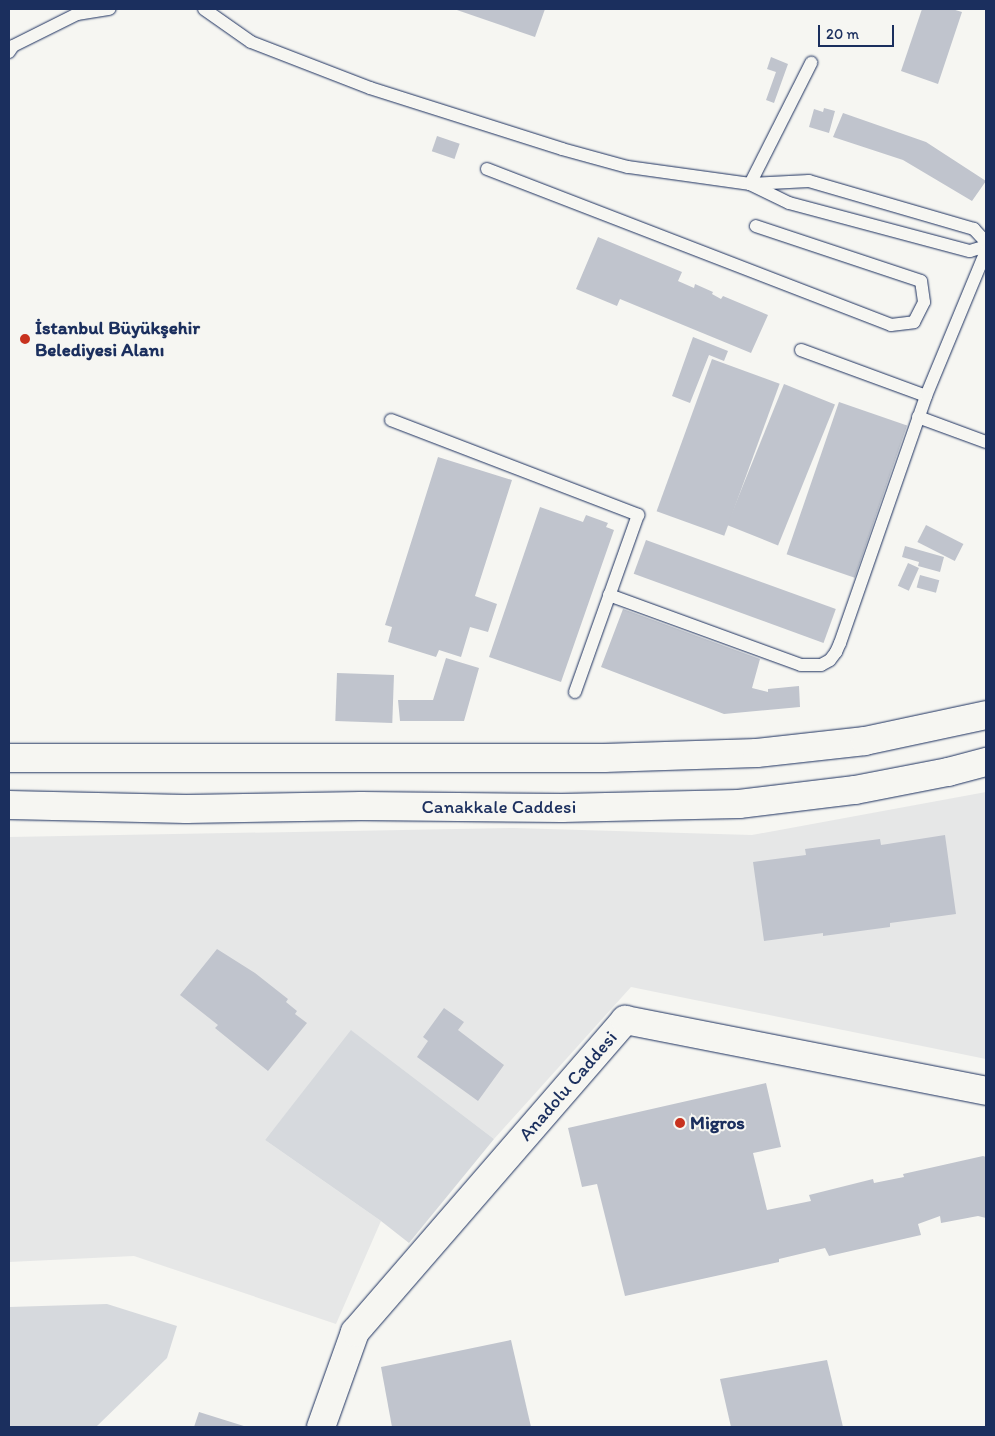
<!DOCTYPE html>
<html>
<head>
<meta charset="utf-8">
<style>
  body { margin:0 }
  #map { position:relative; width:995px; height:1436px; overflow:hidden; background:#f6f6f2; font-family:Itim,sans-serif }
  div>[style] { position:absolute }
  [style*='--x'] { left:calc(var(--x)*1px); top:calc(var(--y)*1px); width:calc(var(--w)*1px); rotate:calc(var(--a)*1deg) }
  .built>* { inset:0; background:#e6e7e7 }
  .green>* { inset:0; background:#d6d9dd }
  .building>* { inset:0; background:#c0c4cd; transform-origin:0 0 }
  .roads { filter:drop-shadow(0 0 1px #1b2f5e) drop-shadow(0 0 1px #1b2f5e) }
  .service>* { height:12px; margin:-6px; padding:0 6px; transform-origin:6px; border-radius:6px; background:#f6f6f2 }
  .tertiary>* { height:28px; margin:-14px; padding:0 14px; transform-origin:14px; border-radius:14px; background:#f6f6f2 }
  .secondary>* { height:28px; margin:-14px; padding:0 14px; transform-origin:14px; border-radius:14px; background:#f6f6f2 }
  .dots>* { width:14px; height:14px; translate:-50% -50%; box-sizing:border-box; border:2px solid #f6f6f2; border-radius:50% }
  span { translate:-50% -50%; white-space:nowrap; text-align:center; line-height:1.15; -webkit-text-stroke:4px #f6f6f2; paint-order:stroke }
  .poi-label { font-size:19px; color:#1b2f5e; font-weight:700 }
  .left { translate:0 -50%; text-align:left }
  .street-label { font-size:19px; color:#1b2f5e }
  .frame { position:absolute; inset:0; border:10px solid #1b2f5e; pointer-events:none }
  .scale { position:absolute; left:818px; top:25px; width:76px; height:22px; box-sizing:border-box; border:2px solid #1b2f5e; border-top:0; padding-left:6px; font-size:15px; line-height:18px; white-space:nowrap; color:#1b2f5e; -webkit-text-stroke:4px #f6f6f2; paint-order:stroke }
</style>
</head>
<body>
<div id="map">
  <div class="built">
    <i style="clip-path:polygon(986px 792px,986px 1059px,631px 987px,494px 1139px,352px 1031px,265px 1140px,381px 1221px,336px 1324px,134px 1256px,9px 1262px,9px 837px,514px 828px,752px 835px)"></i>
  </div>
  <div class="green">
    <i style="clip-path:polygon(351px 1030px,494px 1139px,409px 1243px,381px 1221px,265px 1140px)"></i>
    <i style="clip-path:polygon(107px 1304px,177px 1326px,167px 1358px,96px 1427px,9px 1427px,9px 1307px)"></i>
  </div>
  <div class="building">
    <i style="clip-path:polygon(454px 9px,545px 9px,535px 37px)"></i>
    <i style="clip-path:polygon(922px 9px,952px 9px,962px 12px,938px 84px,901px 71px)"></i>
    <i style="clip-path:polygon(771px 57px,788px 64px,774px 103px,766px 100px,776px 72px,767px 69px)"></i>
    <i style="clip-path:polygon(824px 108px,835px 111px,829px 133px,809px 127px,814px 109px,823px 112px)"></i>
    <i style="clip-path:polygon(843px 113px,926px 142px,986px 181px,972px 201px,903px 160px,833px 137px)"></i>
    <i style="left:437px;top:136px;width:24px;height:16px;rotate:19deg"></i>
    <i style="clip-path:polygon(598px 237px,682px 272px,678px 281px,694px 288px,695px 284px,713px 292px,712px 294px,721px 299px,723px 296px,768px 315px,751px 353px,620px 299px,617px 306px,576px 289px)"></i>
    <i style="clip-path:polygon(693px 337px,728px 351px,724px 361px,709px 355px,690px 403px,672px 396px)"></i>
    <i style="left:712px;top:359px;width:72px;height:162px;rotate:20deg"></i>
    <i style="left:784px;top:384px;width:55px;height:152px;rotate:22deg"></i>
    <i style="left:839px;top:402px;width:72px;height:161px;rotate:19deg"></i>
    <i style="clip-path:polygon(438px 457px,512px 480px,475px 596px,497px 604px,488px 632px,470px 627px,461px 657px,439px 650px,436px 657px,388px 642px,392px 627px,385px 625px)"></i>
    <i style="clip-path:polygon(540px 507px,583px 522px,586px 515px,608px 523px,606px 527px,614px 530px,561px 682px,489px 657px)"></i>
    <i style="left:926px;top:525px;width:42px;height:19px;rotate:27deg"></i>
    <i style="left:646px;top:540px;width:202px;height:36px;rotate:20deg"></i>
    <i style="clip-path:polygon(905px 546px,944px 557px,940px 572px,918px 566px,919px 562px,902px 557px)"></i>
    <i style="left:908px;top:563px;width:12px;height:25px;rotate:24deg"></i>
    <i style="left:920px;top:575px;width:20px;height:13px;rotate:15deg"></i>
    <i style="clip-path:polygon(623px 609px,760px 659px,752px 688px,768px 692px,768px 689px,799px 686px,800px 707px,724px 714px,601px 667px)"></i>
    <i style="clip-path:polygon(446px 658px,479px 668px,464px 721px,400px 721px,398px 700px,433px 700px)"></i>
    <i style="left:337px;top:673px;width:57px;height:48px;rotate:2deg"></i>
    <i style="clip-path:polygon(945px 835px,956px 914px,890px 923px,890px 927px,823px 936px,823px 933px,764px 941px,753px 862px,806px 855px,805px 849px,880px 839px,881px 845px)"></i>
    <i style="clip-path:polygon(217px 949px,255px 973px,288px 999px,286px 1002px,297px 1011px,295px 1014px,307px 1023px,268px 1071px,215px 1028px,218px 1025px,180px 995px)"></i>
    <i style="clip-path:polygon(444px 1008px,464px 1022px,458px 1030px,504px 1065px,478px 1101px,417px 1057px,428px 1041px,423px 1037px)"></i>
    <i style="clip-path:polygon(766px 1083px,781px 1147px,753px 1153px,767px 1210px,811px 1201px,809px 1195px,873px 1179px,874px 1183px,904px 1177px,903px 1174px,983px 1156px,986px 1157px,986px 1218px,978px 1216px,941px 1223px,940px 1216px,918px 1224px,921px 1235px,829px 1256px,825px 1248px,779px 1259px,779px 1262px,625px 1296px,597px 1184px,582px 1187px,568px 1128px)"></i>
    <i style="clip-path:polygon(511px 1340px,531px 1427px,392px 1427px,381px 1367px)"></i>
    <i style="clip-path:polygon(827px 1360px,843px 1427px,731px 1427px,720px 1379px)"></i>
    <i style="clip-path:polygon(199px 1412px,247px 1427px,194px 1427px)"></i>
  </div>
  <div class="roads">
    <div class="service">
      <i style="--x:204;--y:9;--w:57;--a:35.1"></i>
      <i style="--x:251;--y:42;--w:128;--a:21.1"></i>
      <i style="--x:370;--y:88;--w:201;--a:17.6"></i>
      <i style="--x:562;--y:149;--w:68;--a:15.3"></i>
      <i style="--x:628;--y:167;--w:123;--a:7.9"></i>
      <i style="--x:750;--y:184;--w:136;--a:-63.2"></i>
      <i style="--x:9;--y:52;--w:7;--a:-56"></i>
      <i style="--x:13;--y:46;--w:72;--a:-26.6"></i>
      <i style="--x:77;--y:14;--w:33;--a:-9"></i>
      <i style="--x:487;--y:169;--w:433;--a:21.1"></i>
      <i style="--x:891;--y:325;--w:23;--a:-7"></i>
      <i style="--x:914;--y:322;--w:22;--a:-63"></i>
      <i style="--x:924;--y:302;--w:21;--a:-98"></i>
      <i style="--x:921;--y:281;--w:174;--a:-161.6"></i>
      <i style="--x:986;--y:242;--w:18;--a:-133"></i>
      <i style="--x:974;--y:229;--w:172;--a:-163.8"></i>
      <i style="--x:809;--y:181;--w:59;--a:177.1"></i>
      <i style="--x:750;--y:184;--w:43;--a:26"></i>
      <i style="--x:789;--y:203;--w:187;--a:14.9"></i>
      <i style="--x:970;--y:251;--w:17;--a:-17"></i>
      <i style="--x:801;--y:350;--w:133;--a:20.2"></i>
      <i style="--x:918;--y:417;--w:72;--a:20.2"></i>
      <i style="--x:391;--y:420;--w:265;--a:21"></i>
      <i style="--x:638;--y:515;--w:188;--a:109.6"></i>
      <i style="--x:609;--y:595;--w:204;--a:20"></i>
      <i style="--x:801;--y:665;--w:20;--a:0"></i>
      <i style="--x:821;--y:665;--w:10;--a:-29"></i>
      <i style="--x:830;--y:660;--w:10;--a:-53"></i>
      <i style="--x:836;--y:652;--w:10;--a:-66"></i>
      <i style="--x:840;--y:643;--w:262;--a:-70.8"></i>
      <i style="--x:926;--y:396;--w:157;--a:-67.5"></i>
    </div>
    <div class="tertiary">
      <i style="--x:321;--y:1427;--w:101;--a:-70.3"></i>
      <i style="--x:355;--y:1332;--w:413;--a:-49.1"></i>
      <i style="--x:625;--y:1020;--w:368;--a:11.1"></i>
    </div>
    <div class="secondary">
      <i style="--x:9;--y:758;--w:595;--a:0"></i>
      <i style="--x:604;--y:758;--w:153;--a:-1.9"></i>
      <i style="--x:757;--y:753;--w:109;--a:-6.3"></i>
      <i style="--x:865;--y:741;--w:124;--a:-12.1"></i>
      <i style="--x:9;--y:805;--w:177;--a:1.3"></i>
      <i style="--x:186;--y:809;--w:175;--a:-1"></i>
      <i style="--x:361;--y:806;--w:201;--a:0.6"></i>
      <i style="--x:562;--y:808;--w:177;--a:-1.3"></i>
      <i style="--x:739;--y:804;--w:117;--a:-6.9"></i>
      <i style="--x:855;--y:790;--w:95;--a:-11"></i>
      <i style="--x:948;--y:772;--w:39;--a:-15"></i>
    </div>
  </div>
  <div class="dots">
    <i style="left:25px;top:339px;background:#c8321e"></i>
    <i style="left:680px;top:1123px;background:#c8321e"></i>
  </div>
  <div class="poi-label">
    <span class="left" style="left:35px;top:339px">İstanbul Büyükşehir<br>Belediyesi Alanı</span>
    <span class="left" style="left:690px;top:1123px">Migros</span>
  </div>
  <div class="street-label">
    <span style="left:499px;top:807px">Canakkale Caddesi</span>
    <span style="left:568px;top:1086px;rotate:-49deg">Anadolu Caddesi</span>
  </div>
  <div class="frame"></div>
  <div class="scale">20 m</div>
</div>
</body>
</html>
